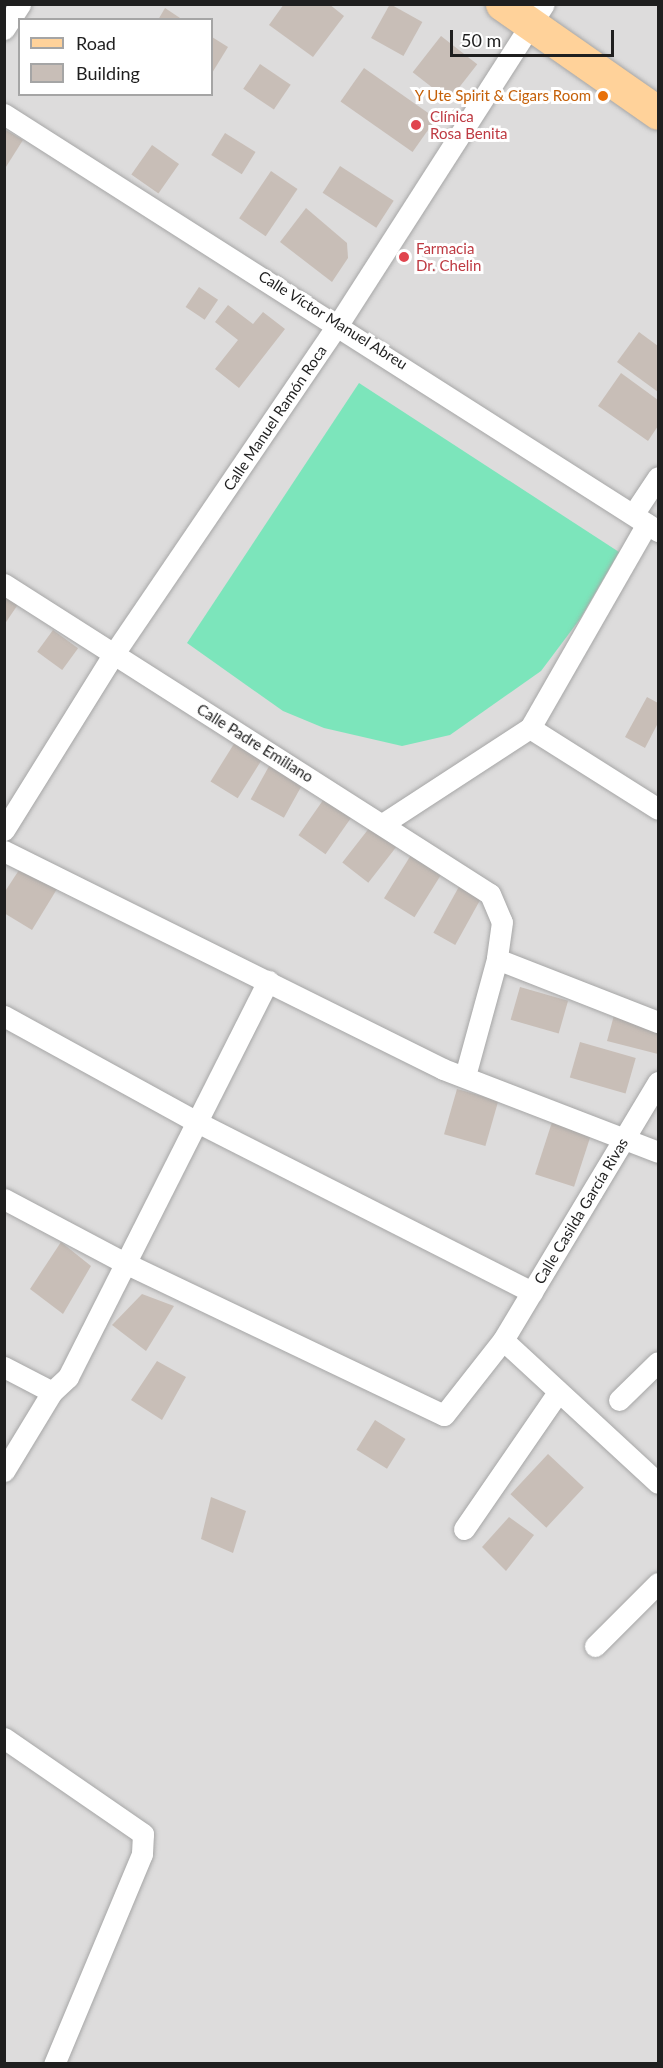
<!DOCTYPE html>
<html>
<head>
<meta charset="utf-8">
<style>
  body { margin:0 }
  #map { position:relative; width:663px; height:2068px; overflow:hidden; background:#f0ece4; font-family:Lato,sans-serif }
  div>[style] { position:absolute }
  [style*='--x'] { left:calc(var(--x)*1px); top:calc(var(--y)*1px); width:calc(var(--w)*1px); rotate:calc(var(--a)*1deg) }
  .residential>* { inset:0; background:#dddcdc }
  .pitch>* { inset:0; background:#7ce5bb }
  .building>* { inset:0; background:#c8beb7; transform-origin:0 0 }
  .roads { filter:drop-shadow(0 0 2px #a6a6a6) drop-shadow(0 0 2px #a6a6a6) }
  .street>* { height:21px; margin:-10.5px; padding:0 10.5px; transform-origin:10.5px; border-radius:10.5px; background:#fff }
  .primary>* { height:33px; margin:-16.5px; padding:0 16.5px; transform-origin:16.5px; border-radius:16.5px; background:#ffd29a }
  .dots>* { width:16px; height:16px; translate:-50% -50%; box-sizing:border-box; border:3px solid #fff; border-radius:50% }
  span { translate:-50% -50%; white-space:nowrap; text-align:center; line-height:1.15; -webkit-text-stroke:6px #fff; paint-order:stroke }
  .food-label { font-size:15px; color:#c56008 }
  .right { translate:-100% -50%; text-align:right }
  .health-label { font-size:15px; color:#be3a42 }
  .left { translate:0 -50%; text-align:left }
  .street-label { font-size:15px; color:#1f1f1f }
  .frame { position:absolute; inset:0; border:6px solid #1f1f1f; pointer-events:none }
  .legend { position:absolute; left:18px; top:18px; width:195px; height:78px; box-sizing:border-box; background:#fff; border:2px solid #a5a5a5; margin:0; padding:8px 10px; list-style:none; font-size:18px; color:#1f1f1f }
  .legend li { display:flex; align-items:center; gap:12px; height:30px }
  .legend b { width:30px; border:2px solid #a5a5a5 }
  .scale { position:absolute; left:450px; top:30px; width:164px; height:27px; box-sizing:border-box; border:3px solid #1f1f1f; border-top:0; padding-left:8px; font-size:18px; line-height:21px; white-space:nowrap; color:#1f1f1f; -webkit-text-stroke:4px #fff; paint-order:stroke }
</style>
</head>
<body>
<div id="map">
  <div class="residential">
    <i style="clip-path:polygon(evenodd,5px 5px,658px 5px,658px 2063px,5px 2063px,5px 5px,20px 20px,212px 20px,212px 94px,20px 94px,20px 20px)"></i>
  </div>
  <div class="pitch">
    <i style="clip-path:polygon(359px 383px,619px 552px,580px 619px,541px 671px,450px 735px,402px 746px,324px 728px,283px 711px,187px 643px)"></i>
  </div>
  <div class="building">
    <i style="clip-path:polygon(284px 4px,329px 4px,344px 16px,313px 57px,269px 25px)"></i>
    <i style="left:390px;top:4px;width:37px;height:39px;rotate:29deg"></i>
    <i style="clip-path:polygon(165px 8px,183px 20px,158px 20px)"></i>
    <i style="left:441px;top:36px;width:46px;height:46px;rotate:38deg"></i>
    <i style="clip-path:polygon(212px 37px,228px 47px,212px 73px)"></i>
    <i style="left:260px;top:64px;width:37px;height:30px;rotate:34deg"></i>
    <i style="left:364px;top:68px;width:88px;height:41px;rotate:35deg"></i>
    <i style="clip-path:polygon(4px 129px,23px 140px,4px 170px)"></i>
    <i style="left:225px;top:133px;width:36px;height:26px;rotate:32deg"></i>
    <i style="left:152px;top:145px;width:33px;height:36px;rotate:35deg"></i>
    <i style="left:340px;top:166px;width:64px;height:32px;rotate:33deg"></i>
    <i style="left:271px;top:171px;width:32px;height:57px;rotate:34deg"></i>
    <i style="clip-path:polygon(306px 208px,347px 243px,348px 258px,332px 282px,280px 242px)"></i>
    <i style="left:199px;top:287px;width:23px;height:24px;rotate:34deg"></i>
    <i style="clip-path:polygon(228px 305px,253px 324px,263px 312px,285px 329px,239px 388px,215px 369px,238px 340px,215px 322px)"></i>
    <i style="clip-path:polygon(639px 332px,658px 346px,658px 392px,617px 362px)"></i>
    <i style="clip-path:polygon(621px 373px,658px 400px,658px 426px,648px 441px,598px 406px)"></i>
    <i style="clip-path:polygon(4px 593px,19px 603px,4px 625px)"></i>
    <i style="left:53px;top:630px;width:31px;height:27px;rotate:36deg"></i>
    <i style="clip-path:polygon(647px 697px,658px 703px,658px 723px,645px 748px,625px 737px)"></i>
    <i style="left:237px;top:739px;width:32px;height:50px;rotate:32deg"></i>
    <i style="left:273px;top:759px;width:38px;height:46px;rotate:29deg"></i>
    <i style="left:326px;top:796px;width:33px;height:48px;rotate:35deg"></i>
    <i style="left:370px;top:827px;width:33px;height:45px;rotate:38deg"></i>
    <i style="left:411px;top:855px;width:36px;height:51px;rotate:32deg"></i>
    <i style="clip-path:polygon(21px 867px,57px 889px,32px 930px,4px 913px,4px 893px)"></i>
    <i style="left:461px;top:883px;width:25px;height:57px;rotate:29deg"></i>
    <i style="left:520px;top:987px;width:50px;height:34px;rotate:16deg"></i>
    <i style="clip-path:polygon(616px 1008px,658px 1019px,658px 1054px,607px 1041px)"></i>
    <i style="left:580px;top:1042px;width:58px;height:37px;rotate:16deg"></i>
    <i style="left:457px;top:1089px;width:43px;height:47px;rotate:16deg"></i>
    <i style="left:553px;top:1119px;width:41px;height:58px;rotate:18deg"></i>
    <i style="clip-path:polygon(61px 1242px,91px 1266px,63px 1314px,30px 1289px)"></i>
    <i style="clip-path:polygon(142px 1294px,174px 1306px,146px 1351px,112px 1325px)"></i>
    <i style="clip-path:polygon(157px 1361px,186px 1377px,162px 1420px,131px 1400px)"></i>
    <i style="left:375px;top:1420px;width:36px;height:35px;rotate:32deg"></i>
    <i style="left:548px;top:1454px;width:49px;height:55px;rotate:43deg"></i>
    <i style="clip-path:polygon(211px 1497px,246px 1511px,233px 1553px,201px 1539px)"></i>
    <i style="clip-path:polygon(509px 1517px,534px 1535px,506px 1571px,482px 1547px)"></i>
  </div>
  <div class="roads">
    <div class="street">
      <i style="--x:4;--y:29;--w:30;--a:-57"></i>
      <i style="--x:4;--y:114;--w:776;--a:32.52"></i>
      <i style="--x:634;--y:513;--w:43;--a:-56.3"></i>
      <i style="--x:4;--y:584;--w:576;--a:32.53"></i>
      <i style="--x:490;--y:894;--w:30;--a:67"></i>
      <i style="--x:502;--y:922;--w:37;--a:98"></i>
      <i style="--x:497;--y:959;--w:121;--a:105.3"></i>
      <i style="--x:530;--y:728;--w:151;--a:32.3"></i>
      <i style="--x:384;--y:823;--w:174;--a:-33.1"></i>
      <i style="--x:530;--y:728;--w:235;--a:-60.2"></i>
      <i style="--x:4;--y:830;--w:206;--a:-58.1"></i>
      <i style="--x:113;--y:655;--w:402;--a:-55.8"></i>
      <i style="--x:339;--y:323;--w:379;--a:-57.3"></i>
      <i style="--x:4;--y:851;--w:490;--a:26.4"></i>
      <i style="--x:443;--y:1069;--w:230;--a:21.1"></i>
      <i style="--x:497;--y:959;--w:173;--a:21.4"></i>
      <i style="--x:4;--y:1016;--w:218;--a:28.8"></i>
      <i style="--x:195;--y:1121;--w:378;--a:26.9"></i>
      <i style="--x:4;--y:1199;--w:137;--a:27.9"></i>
      <i style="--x:125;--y:1263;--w:353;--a:25.5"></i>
      <i style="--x:444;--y:1415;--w:95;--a:-51.8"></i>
      <i style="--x:503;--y:1340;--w:301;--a:-59"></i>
      <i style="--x:503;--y:1340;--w:211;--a:42.7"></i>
      <i style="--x:4;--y:1367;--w:54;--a:27.5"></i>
      <i style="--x:52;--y:1392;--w:22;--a:-43"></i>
      <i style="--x:68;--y:1377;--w:444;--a:-63.2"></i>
      <i style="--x:619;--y:1400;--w:54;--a:-44.3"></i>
      <i style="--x:4;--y:1471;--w:92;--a:-58.7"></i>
      <i style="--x:464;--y:1529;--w:166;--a:-55.5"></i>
      <i style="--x:595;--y:1646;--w:89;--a:-45"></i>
      <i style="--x:4;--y:1738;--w:169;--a:34.6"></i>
      <i style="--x:143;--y:1834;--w:20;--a:93"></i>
      <i style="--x:142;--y:1854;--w:228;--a:112.7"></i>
    </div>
    <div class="primary">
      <i style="--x:502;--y:4;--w:190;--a:34.9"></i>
    </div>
  </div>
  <div class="dots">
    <i style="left:603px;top:96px;background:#e8710a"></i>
    <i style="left:416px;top:125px;background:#e0444e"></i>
    <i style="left:404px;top:257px;background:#e0444e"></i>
  </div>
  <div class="food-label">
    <span class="right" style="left:591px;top:96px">Y Ute Spirit &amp; Cigars Room</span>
  </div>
  <div class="health-label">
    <span class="left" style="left:430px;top:125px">Clínica<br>Rosa Benita</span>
    <span class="left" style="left:416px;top:257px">Farmacia<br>Dr. Chelin</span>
  </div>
  <div class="street-label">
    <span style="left:333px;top:320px;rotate:32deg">Calle Víctor Manuel Abreu</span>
    <span style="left:275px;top:418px;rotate:-56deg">Calle Manuel Ramón Roca</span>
    <span style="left:255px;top:743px;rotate:32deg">Calle Padre Emiliano</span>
    <span style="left:581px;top:1211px;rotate:-59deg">Calle Casilda García Rivas</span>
  </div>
  <div class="frame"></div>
  <ul class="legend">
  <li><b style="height:8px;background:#ffd29a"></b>Road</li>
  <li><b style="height:16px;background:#c8beb7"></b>Building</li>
  </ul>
  <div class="scale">50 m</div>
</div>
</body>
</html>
